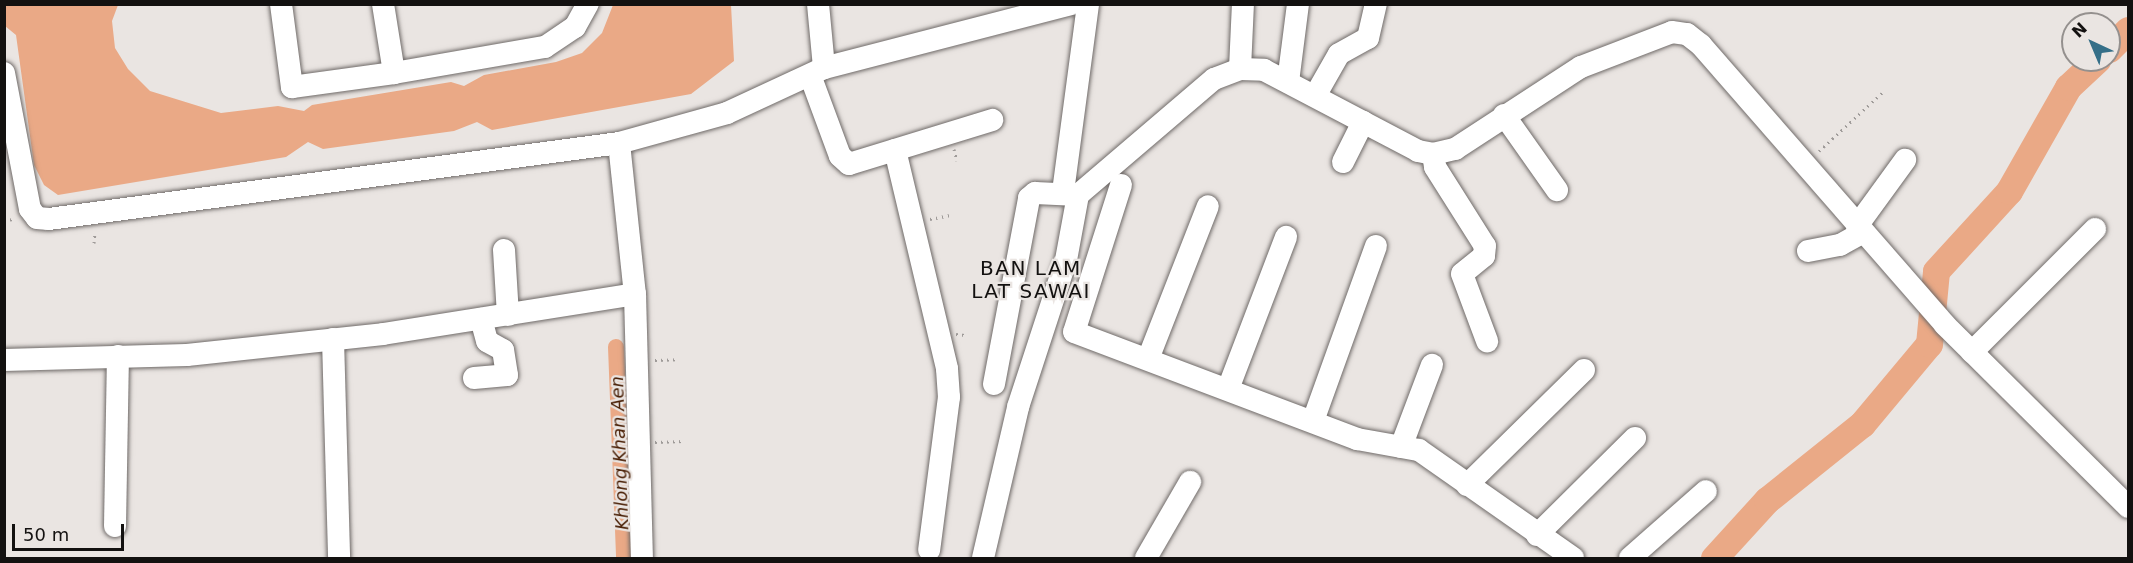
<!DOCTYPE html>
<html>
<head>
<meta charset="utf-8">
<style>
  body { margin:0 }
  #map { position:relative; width:2133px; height:563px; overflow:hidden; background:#eae5e2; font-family:"DejaVu Sans",sans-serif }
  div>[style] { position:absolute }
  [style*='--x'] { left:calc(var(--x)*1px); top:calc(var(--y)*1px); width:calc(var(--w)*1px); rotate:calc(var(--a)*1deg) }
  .water>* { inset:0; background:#eaa986 }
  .canal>* { height:16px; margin:-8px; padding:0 8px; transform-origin:8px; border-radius:8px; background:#eaa986 }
  .river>* { height:27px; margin:-13.5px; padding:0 13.5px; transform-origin:13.5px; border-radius:13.5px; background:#eaa986 }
  .path>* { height:3px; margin-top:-1.5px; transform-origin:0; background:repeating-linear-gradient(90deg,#9f9b99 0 1.5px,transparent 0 6px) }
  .roads { filter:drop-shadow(0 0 2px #6f6a68) drop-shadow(0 0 2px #6f6a68) }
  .minor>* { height:22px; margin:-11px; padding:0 11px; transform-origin:11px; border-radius:11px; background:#fff }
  span { translate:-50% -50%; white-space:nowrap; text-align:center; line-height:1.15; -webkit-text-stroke:4.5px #eae5e2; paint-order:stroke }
  .water-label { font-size:18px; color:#4b2107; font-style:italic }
  .quarter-label { font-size:20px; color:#131110; letter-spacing:1.5px }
  .frame { position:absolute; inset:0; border:6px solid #131110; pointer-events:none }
  .north { position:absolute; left:2061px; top:12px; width:60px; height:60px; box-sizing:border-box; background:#eae5e2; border:2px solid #94908e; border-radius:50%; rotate:316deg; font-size:16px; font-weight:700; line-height:24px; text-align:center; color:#131110 }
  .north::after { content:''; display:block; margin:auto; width:21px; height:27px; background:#356f88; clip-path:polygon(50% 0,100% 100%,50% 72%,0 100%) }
  .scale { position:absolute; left:12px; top:524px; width:112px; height:27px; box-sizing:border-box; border:3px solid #131110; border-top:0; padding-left:8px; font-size:18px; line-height:21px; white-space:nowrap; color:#131110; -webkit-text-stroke:4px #eae5e2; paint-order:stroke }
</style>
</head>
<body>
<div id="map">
  <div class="water">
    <i style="clip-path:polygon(5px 4px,118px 5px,112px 21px,115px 48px,128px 69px,150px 91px,221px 113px,278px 106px,304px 111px,312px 105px,451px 82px,464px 86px,484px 75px,556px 62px,582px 53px,602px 33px,613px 5px,731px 5px,734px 61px,691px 94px,492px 130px,477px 122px,454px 131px,323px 149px,308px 142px,286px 157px,58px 195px,44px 185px,34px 165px,16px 35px,5px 26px)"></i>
  </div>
  <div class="canal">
    <i style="--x:616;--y:347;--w:211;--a:87.8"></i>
  </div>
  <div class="river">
    <i style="--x:2109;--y:49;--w:27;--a:-45"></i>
    <i style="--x:1714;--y:558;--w:79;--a:-47.6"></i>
    <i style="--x:1767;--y:500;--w:122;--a:-38.7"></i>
    <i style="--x:1862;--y:424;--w:104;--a:-50.1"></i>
    <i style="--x:1929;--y:344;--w:73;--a:-84.5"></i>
    <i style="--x:1936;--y:271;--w:108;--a:-47.6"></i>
    <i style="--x:2009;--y:191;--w:120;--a:-60.4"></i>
    <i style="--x:2068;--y:87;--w:40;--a:-43"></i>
  </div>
  <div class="path">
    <i style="--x:954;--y:149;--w:12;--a:76"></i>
    <i style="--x:1819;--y:151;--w:87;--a:-42.7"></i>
    <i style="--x:930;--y:219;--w:20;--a:-11"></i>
    <i style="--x:4;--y:220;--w:11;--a:-5"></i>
    <i style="--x:94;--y:243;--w:11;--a:-85"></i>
    <i style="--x:956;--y:334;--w:9;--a:6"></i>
    <i style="--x:655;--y:360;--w:24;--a:-2"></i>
    <i style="--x:655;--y:442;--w:29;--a:-2"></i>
  </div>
  <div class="roads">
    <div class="minor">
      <i style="--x:281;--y:4;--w:84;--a:82.5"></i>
      <i style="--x:292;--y:87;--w:103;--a:-7.8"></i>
      <i style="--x:383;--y:4;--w:70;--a:80.9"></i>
      <i style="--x:394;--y:73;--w:153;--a:-9.8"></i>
      <i style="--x:545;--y:47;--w:36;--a:-34"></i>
      <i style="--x:575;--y:27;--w:26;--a:-61"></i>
      <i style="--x:818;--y:4;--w:64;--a:84.6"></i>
      <i style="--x:1240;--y:69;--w:65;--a:-87.4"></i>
      <i style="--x:4;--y:73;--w:138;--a:79.2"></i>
      <i style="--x:30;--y:209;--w:11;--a:52"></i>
      <i style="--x:37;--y:218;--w:12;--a:5"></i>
      <i style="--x:49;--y:219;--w:575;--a:-7.59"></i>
      <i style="--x:619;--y:143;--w:112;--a:-15.5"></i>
      <i style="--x:727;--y:113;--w:107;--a:-24.9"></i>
      <i style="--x:824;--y:68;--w:255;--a:-14.5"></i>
      <i style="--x:810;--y:75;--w:86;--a:69.7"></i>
      <i style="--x:840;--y:156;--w:12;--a:42"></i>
      <i style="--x:849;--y:164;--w:150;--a:-17.1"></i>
      <i style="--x:1288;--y:82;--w:79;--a:-82.7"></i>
      <i style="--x:1315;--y:96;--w:48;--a:-60.3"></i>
      <i style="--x:1339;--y:54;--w:33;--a:-29"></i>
      <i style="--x:1368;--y:38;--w:35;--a:-77"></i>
      <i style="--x:1504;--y:115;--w:92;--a:54.8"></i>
      <i style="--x:619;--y:143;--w:152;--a:84"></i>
      <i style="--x:895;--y:150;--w:225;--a:76.6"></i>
      <i style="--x:947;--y:369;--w:28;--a:86"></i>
      <i style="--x:949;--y:397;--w:154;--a:97.4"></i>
      <i style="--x:1433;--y:154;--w:13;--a:81"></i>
      <i style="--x:1435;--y:167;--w:93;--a:57.7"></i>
      <i style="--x:1485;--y:246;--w:10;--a:96"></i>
      <i style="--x:1484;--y:256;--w:28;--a:141"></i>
      <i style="--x:1462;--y:274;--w:72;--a:69.5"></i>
      <i style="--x:1343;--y:162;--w:45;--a:-63.4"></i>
      <i style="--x:1121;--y:185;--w:154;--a:107.7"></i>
      <i style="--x:1074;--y:332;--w:303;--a:20.7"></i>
      <i style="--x:1357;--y:439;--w:63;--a:10.1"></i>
      <i style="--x:1419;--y:450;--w:188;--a:35"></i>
      <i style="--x:1063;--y:192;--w:190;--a:-82.4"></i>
      <i style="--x:1857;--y:226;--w:82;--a:-54"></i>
      <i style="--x:504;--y:250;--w:65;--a:86.5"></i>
      <i style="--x:1808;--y:251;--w:33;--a:-11"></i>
      <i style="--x:1840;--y:245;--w:26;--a:-29"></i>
      <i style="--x:333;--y:339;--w:219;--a:88.4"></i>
      <i style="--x:1972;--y:352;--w:174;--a:-45"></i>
      <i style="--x:1148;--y:359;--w:164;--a:-68.6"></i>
      <i style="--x:4;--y:360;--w:183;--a:-1.6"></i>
      <i style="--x:187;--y:355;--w:197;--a:-6.1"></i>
      <i style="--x:383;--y:334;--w:255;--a:-9"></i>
      <i style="--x:635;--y:294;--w:264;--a:88.5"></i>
      <i style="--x:474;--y:378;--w:33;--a:-5"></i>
      <i style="--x:507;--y:375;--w:25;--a:-99"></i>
      <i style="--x:503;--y:350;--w:18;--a:-151"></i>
      <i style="--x:487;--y:341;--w:23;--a:-105"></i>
      <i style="--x:994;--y:384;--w:189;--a:-79.3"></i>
      <i style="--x:1029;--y:198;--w:8;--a:-40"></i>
      <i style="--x:1035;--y:193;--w:43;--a:2.7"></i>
      <i style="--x:1228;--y:389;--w:163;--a:-69.1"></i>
      <i style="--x:1313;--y:421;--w:186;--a:-70.2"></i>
      <i style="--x:1401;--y:447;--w:88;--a:-69.3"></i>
      <i style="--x:1467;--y:485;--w:164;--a:-44.5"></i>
      <i style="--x:115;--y:526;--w:170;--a:-89"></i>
      <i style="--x:1537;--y:535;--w:138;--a:-44.7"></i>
      <i style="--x:983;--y:558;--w:155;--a:-76.9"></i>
      <i style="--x:1018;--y:407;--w:155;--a:-71.9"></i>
      <i style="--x:1066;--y:260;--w:66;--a:-79.5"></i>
      <i style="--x:1078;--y:195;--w:179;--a:-40.5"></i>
      <i style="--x:1214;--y:79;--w:28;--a:-21"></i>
      <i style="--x:1240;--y:69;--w:24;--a:2"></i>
      <i style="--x:1264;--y:70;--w:174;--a:27.7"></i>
      <i style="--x:1418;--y:151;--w:15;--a:11"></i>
      <i style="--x:1433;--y:154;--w:23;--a:-13"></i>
      <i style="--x:1455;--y:149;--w:150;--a:-33.1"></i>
      <i style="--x:1581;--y:67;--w:97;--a:-21"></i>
      <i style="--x:1672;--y:32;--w:15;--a:8"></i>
      <i style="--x:1687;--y:34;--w:18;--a:38"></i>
      <i style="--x:1701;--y:45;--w:371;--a:48.9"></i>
      <i style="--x:1945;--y:325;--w:258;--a:44.8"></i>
      <i style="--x:1146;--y:558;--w:88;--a:-59.9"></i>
      <i style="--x:1630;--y:558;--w:101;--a:-41.4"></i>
    </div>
  </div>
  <div class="water-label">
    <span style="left:620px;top:453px;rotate:-92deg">Khlong Khan Aen</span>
  </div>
  <div class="quarter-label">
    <span style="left:1031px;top:280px">BAN LAM<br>LAT SAWAI</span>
  </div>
  <div class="frame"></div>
  <div class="north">N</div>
  <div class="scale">50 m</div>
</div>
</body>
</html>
